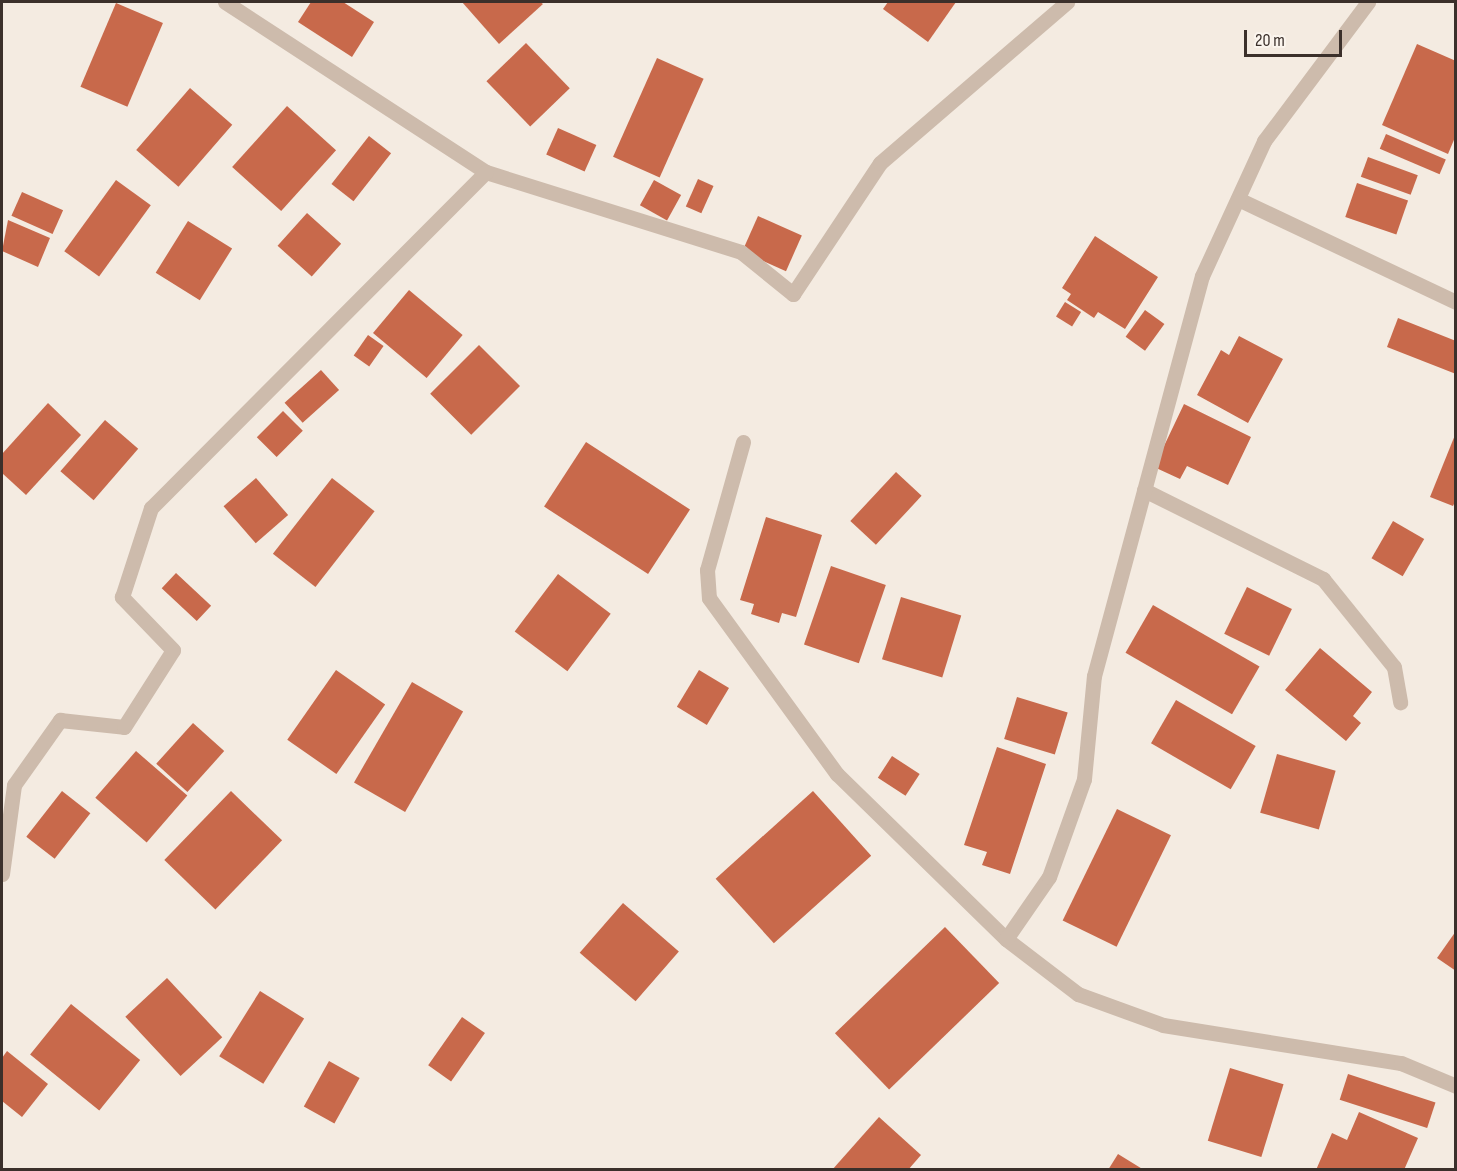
<!DOCTYPE html>
<html>
<head>
<meta charset="utf-8">
<style>
  body { margin:0 }
  #map { position:relative; width:1457px; height:1171px; overflow:hidden; background:#f4ebe1; font-family:"Sofia Sans Condensed",sans-serif }
  div>[style] { position:absolute }
  [style*='--x'] { left:calc(var(--x)*1px); top:calc(var(--y)*1px); width:calc(var(--w)*1px); rotate:calc(var(--a)*1deg) }
  .building>* { inset:0; background:#c8694b; transform-origin:0 0 }
  .minor>* { height:15px; margin:-7.5px; padding:0 7.5px; transform-origin:7.5px; border-radius:7.5px; background:#cdbbac }
  span { translate:-50% -50%; white-space:nowrap; text-align:center; line-height:1.15; -webkit-text-stroke:5px #fbf5ee; paint-order:stroke }
  .frame { position:absolute; inset:0; border:3px solid #3b302b; pointer-events:none }
  .scale { position:absolute; left:1244px; top:30px; width:98px; height:27px; box-sizing:border-box; border:3px solid #3b302b; border-top:0; padding-left:8px; font-size:18px; line-height:21px; white-space:nowrap; color:#3b302b; -webkit-text-stroke:4px #fbf5ee; paint-order:stroke }
</style>
</head>
<body>
<div id="map">
  <div class="building">
    <i style="clip-path:polygon(311px 2px,343px 2px,374px 22px,352px 57px,298px 22px)"></i>
    <i style="clip-path:polygon(462px 2px,540px 2px,543px 4px,499px 44px)"></i>
    <i style="clip-path:polygon(888px 2px,956px 2px,928px 42px,883px 9px)"></i>
    <i style="left:116px;top:3px;width:51px;height:91px;rotate:23deg"></i>
    <i style="left:526px;top:43px;width:63px;height:55px;rotate:46deg"></i>
    <i style="clip-path:polygon(1417px 44px,1456px 61px,1456px 135px,1448px 154px,1382px 125px)"></i>
    <i style="left:657px;top:58px;width:51px;height:108px;rotate:24deg"></i>
    <i style="left:190px;top:88px;width:56px;height:82px;rotate:41deg"></i>
    <i style="left:287px;top:106px;width:66px;height:82px;rotate:42deg"></i>
    <i style="left:558px;top:128px;width:42px;height:29px;rotate:24deg"></i>
    <i style="left:1386px;top:134px;width:65px;height:16px;rotate:23deg"></i>
    <i style="left:369px;top:136px;width:28px;height:61px;rotate:38deg"></i>
    <i style="left:1368px;top:157px;width:53px;height:21px;rotate:20deg"></i>
    <i style="left:698px;top:179px;width:17px;height:30px;rotate:24deg"></i>
    <i style="left:116px;top:180px;width:43px;height:88px;rotate:36deg"></i>
    <i style="left:654px;top:180px;width:31px;height:29px;rotate:29deg"></i>
    <i style="left:1357px;top:183px;width:54px;height:36px;rotate:19deg"></i>
    <i style="left:22px;top:192px;width:45px;height:26px;rotate:24deg"></i>
    <i style="left:307px;top:213px;width:46px;height:44px;rotate:42deg"></i>
    <i style="left:758px;top:216px;width:48px;height:39px;rotate:24deg"></i>
    <i style="clip-path:polygon(8px 220px,50px 238px,38px 267px,2px 251px)"></i>
    <i style="left:188px;top:221px;width:52px;height:61px;rotate:32deg"></i>
    <i style="clip-path:polygon(1095px 236px,1158px 277px,1125px 329px,1098px 312px,1094px 318px,1067px 300px,1071px 294px,1062px 288px)"></i>
    <i style="left:409px;top:290px;width:70px;height:56px;rotate:40deg"></i>
    <i style="left:1065px;top:302px;width:19px;height:17px;rotate:32deg"></i>
    <i style="left:1145px;top:310px;width:24px;height:33px;rotate:36deg"></i>
    <i style="clip-path:polygon(1398px 318px,1456px 341px,1456px 374px,1387px 347px)"></i>
    <i style="left:368px;top:335px;width:19px;height:25px;rotate:35deg"></i>
    <i style="clip-path:polygon(1239px 336px,1283px 359px,1248px 423px,1197px 395px,1221px 350px,1229px 355px)"></i>
    <i style="left:479px;top:345px;width:58px;height:69px;rotate:45deg"></i>
    <i style="left:321px;top:370px;width:27px;height:49px;rotate:48deg"></i>
    <i style="clip-path:polygon(48px 403px,81px 435px,26px 495px,2px 473px,2px 454px)"></i>
    <i style="clip-path:polygon(1184px 404px,1251px 437px,1228px 485px,1187px 466px,1180px 479px,1154px 467px)"></i>
    <i style="left:283px;top:411px;width:28px;height:37px;rotate:45deg"></i>
    <i style="left:105px;top:420px;width:44px;height:68px;rotate:41deg"></i>
    <i style="clip-path:polygon(1455px 435px,1456px 500px,1453px 506px,1430px 497px)"></i>
    <i style="left:586px;top:442px;width:124px;height:77px;rotate:33deg"></i>
    <i style="left:896px;top:472px;width:35px;height:67px;rotate:43deg"></i>
    <i style="left:256px;top:478px;width:49px;height:43px;rotate:49deg"></i>
    <i style="left:332px;top:478px;width:54px;height:96px;rotate:38deg"></i>
    <i style="clip-path:polygon(766px 517px,822px 535px,796px 617px,782px 613px,779px 623px,751px 614px,754px 604px,740px 600px)"></i>
    <i style="left:1393px;top:521px;width:36px;height:43px;rotate:30deg"></i>
    <i style="left:831px;top:566px;width:58px;height:83px;rotate:19deg"></i>
    <i style="left:176px;top:573px;width:48px;height:21px;rotate:43deg"></i>
    <i style="left:558px;top:574px;width:66px;height:72px;rotate:37deg"></i>
    <i style="left:1247px;top:587px;width:50px;height:52px;rotate:26deg"></i>
    <i style="left:901px;top:597px;width:63px;height:65px;rotate:17deg"></i>
    <i style="left:1153px;top:605px;width:123px;height:55px;rotate:30deg"></i>
    <i style="clip-path:polygon(1320px 648px,1372px 692px,1353px 716px,1361px 723px,1346px 741px,1285px 690px)"></i>
    <i style="left:336px;top:670px;width:60px;height:85px;rotate:35deg"></i>
    <i style="left:699px;top:670px;width:35px;height:43px;rotate:31deg"></i>
    <i style="left:412px;top:682px;width:59px;height:116px;rotate:30deg"></i>
    <i style="left:1017px;top:697px;width:53px;height:44px;rotate:17deg"></i>
    <i style="left:1176px;top:700px;width:92px;height:50px;rotate:30deg"></i>
    <i style="left:193px;top:723px;width:42px;height:55px;rotate:42deg"></i>
    <i style="clip-path:polygon(997px 747px,1046px 764px,1010px 874px,982px 865px,987px 852px,964px 845px)"></i>
    <i style="left:136px;top:751px;width:68px;height:62px;rotate:41deg"></i>
    <i style="left:1277px;top:754px;width:61px;height:61px;rotate:16deg"></i>
    <i style="left:892px;top:756px;width:33px;height:26px;rotate:33deg"></i>
    <i style="left:62px;top:791px;width:36px;height:58px;rotate:38deg"></i>
    <i style="left:231px;top:791px;width:71px;height:96px;rotate:44deg"></i>
    <i style="left:813px;top:791px;width:87px;height:131px;rotate:48deg"></i>
    <i style="left:1117px;top:809px;width:60px;height:124px;rotate:26deg"></i>
    <i style="left:623px;top:903px;width:74px;height:66px;rotate:41deg"></i>
    <i style="left:945px;top:927px;width:78px;height:153px;rotate:46deg"></i>
    <i style="clip-path:polygon(1456px 931px,1456px 971px,1437px 958px)"></i>
    <i style="left:167px;top:978px;width:81px;height:57px;rotate:47deg"></i>
    <i style="left:260px;top:991px;width:52px;height:77px;rotate:32deg"></i>
    <i style="left:71px;top:1004px;width:89px;height:65px;rotate:39deg"></i>
    <i style="left:462px;top:1017px;width:28px;height:59px;rotate:35deg"></i>
    <i style="clip-path:polygon(7px 1051px,48px 1084px,22px 1117px,2px 1101px,2px 1058px)"></i>
    <i style="left:329px;top:1061px;width:35px;height:52px;rotate:29deg"></i>
    <i style="left:1230px;top:1068px;width:56px;height:76px;rotate:17deg"></i>
    <i style="left:1348px;top:1074px;width:92px;height:27px;rotate:18deg"></i>
    <i style="clip-path:polygon(1359px 1112px,1418px 1138px,1404px 1170px,1316px 1170px,1332px 1133px,1347px 1140px)"></i>
    <i style="clip-path:polygon(879px 1117px,921px 1155px,908px 1170px,832px 1170px)"></i>
    <i style="clip-path:polygon(1118px 1154px,1144px 1170px,1108px 1170px)"></i>
  </div>
  <div class="minor">
    <i style="--x:225;--y:2;--w:311;--a:33.1"></i>
    <i style="--x:486;--y:172;--w:267;--a:17.4"></i>
    <i style="--x:741;--y:252;--w:67;--a:38.9"></i>
    <i style="--x:793;--y:294;--w:157;--a:-56.4"></i>
    <i style="--x:880;--y:163;--w:247;--a:-40.7"></i>
    <i style="--x:1238;--y:199;--w:241;--a:25.3"></i>
    <i style="--x:743;--y:442;--w:133;--a:105.7"></i>
    <i style="--x:707;--y:570;--w:28;--a:86"></i>
    <i style="--x:709;--y:598;--w:218;--a:54"></i>
    <i style="--x:837;--y:774;--w:236;--a:44.3"></i>
    <i style="--x:1006;--y:939;--w:91;--a:37.4"></i>
    <i style="--x:1078;--y:994;--w:90;--a:20"></i>
    <i style="--x:1163;--y:1025;--w:241;--a:9.1"></i>
    <i style="--x:1401;--y:1063;--w:60;--a:22.7"></i>
    <i style="--x:1144;--y:490;--w:200;--a:26.4"></i>
    <i style="--x:1323;--y:579;--w:113;--a:51.1"></i>
    <i style="--x:1394;--y:667;--w:36;--a:80"></i>
    <i style="--x:2;--y:874;--w:90;--a:-82.3"></i>
    <i style="--x:14;--y:785;--w:80;--a:-54.7"></i>
    <i style="--x:60;--y:720;--w:64;--a:6.2"></i>
    <i style="--x:124;--y:727;--w:91;--a:-57.5"></i>
    <i style="--x:173;--y:650;--w:74;--a:-133.9"></i>
    <i style="--x:122;--y:597;--w:94;--a:-72"></i>
    <i style="--x:151;--y:508;--w:474;--a:-45.1"></i>
    <i style="--x:1006;--y:939;--w:75;--a:-55.3"></i>
    <i style="--x:1049;--y:877;--w:104;--a:-70.3"></i>
    <i style="--x:1084;--y:779;--w:103;--a:-84.5"></i>
    <i style="--x:1094;--y:676;--w:414;--a:-74.9"></i>
    <i style="--x:1202;--y:276;--w:149;--a:-65.3"></i>
    <i style="--x:1264;--y:141;--w:174;--a:-53.2"></i>
  </div>
  <div class="frame"></div>
  <div class="scale">20 m</div>
</div>
</body>
</html>
